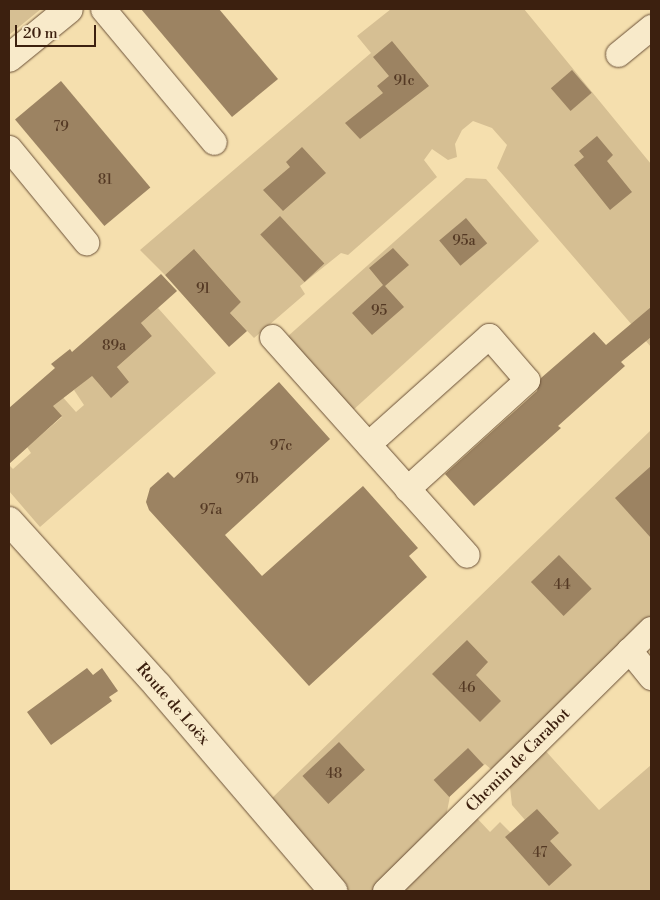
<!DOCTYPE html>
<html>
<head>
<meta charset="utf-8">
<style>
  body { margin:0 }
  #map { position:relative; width:660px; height:900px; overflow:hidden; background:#f5dfae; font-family:"Libre Bodoni",serif }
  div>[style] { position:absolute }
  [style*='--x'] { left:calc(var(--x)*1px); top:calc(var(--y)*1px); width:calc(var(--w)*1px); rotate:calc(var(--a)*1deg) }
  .green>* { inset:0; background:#d6bf93 }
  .building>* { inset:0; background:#9c8362; transform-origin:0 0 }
  .roads { filter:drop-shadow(0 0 1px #6a5037) drop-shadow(0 0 1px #6a5037) }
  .street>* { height:25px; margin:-12.5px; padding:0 12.5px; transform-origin:12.5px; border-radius:12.5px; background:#f8eaca }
  .secondary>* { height:28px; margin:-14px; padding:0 14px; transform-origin:14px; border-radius:14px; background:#f8eaca }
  span { translate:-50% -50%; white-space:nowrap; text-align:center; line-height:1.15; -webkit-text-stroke:4px #f8eaca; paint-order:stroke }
  .number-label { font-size:14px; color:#543924 }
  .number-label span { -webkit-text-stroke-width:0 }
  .street-label { font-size:16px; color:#3c200f }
  .frame { position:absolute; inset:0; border:10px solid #3c200f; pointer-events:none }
  .scale { position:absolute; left:15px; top:25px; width:81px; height:22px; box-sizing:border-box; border:2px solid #3c200f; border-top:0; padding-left:6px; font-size:15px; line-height:18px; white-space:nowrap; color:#3c200f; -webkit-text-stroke:4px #f8eaca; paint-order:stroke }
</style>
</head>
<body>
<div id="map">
  <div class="green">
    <i style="clip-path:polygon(9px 9px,41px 9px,9px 35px)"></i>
    <i style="clip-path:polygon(391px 9px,524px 9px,651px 164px,651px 347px,497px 168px,507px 145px,492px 128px,473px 121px,462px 130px,455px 144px,457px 157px,448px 160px,432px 149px,424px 160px,437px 177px,348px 255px,341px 253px,300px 286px,305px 294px,254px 338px,230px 313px,241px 302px,195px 250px,165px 275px,140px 250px,371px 53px,357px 36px)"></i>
    <i style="clip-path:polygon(466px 178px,486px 179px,539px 241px,352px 411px,287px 337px)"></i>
    <i style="clip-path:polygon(158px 308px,216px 373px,40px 527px,9px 491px,9px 465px,13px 469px,31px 453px,27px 447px,62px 417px,50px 403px,60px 394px,76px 412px,84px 405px,74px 390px,86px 380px,84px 366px,103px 389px,121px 373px,117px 367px,152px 336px,141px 323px)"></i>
    <i style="clip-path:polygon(651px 430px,651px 617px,492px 770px,485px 764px,450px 796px,446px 817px,373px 891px,348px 891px,270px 800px)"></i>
    <i style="clip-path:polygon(543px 748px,599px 810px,651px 765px,651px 891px,404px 891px,474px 815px,490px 832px,500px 822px,511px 833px,525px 820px,512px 805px,509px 779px)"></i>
  </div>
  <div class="building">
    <i style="clip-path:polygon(141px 9px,219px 9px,278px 79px,232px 117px)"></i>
    <i style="clip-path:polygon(392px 41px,429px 86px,360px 139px,345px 123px,383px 93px,377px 86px,389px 76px,373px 57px)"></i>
    <i style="left:572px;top:70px;width:30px;height:28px;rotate:49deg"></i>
    <i style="left:61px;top:81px;width:139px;height:60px;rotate:50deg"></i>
    <i style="clip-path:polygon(597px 136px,613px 155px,607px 161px,632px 192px,610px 210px,574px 165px,584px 157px,579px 151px)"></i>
    <i style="clip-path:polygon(302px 147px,326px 173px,283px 211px,263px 190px,290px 167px,286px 162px)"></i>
    <i style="left:280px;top:216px;width:65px;height:27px;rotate:47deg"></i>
    <i style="left:466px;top:218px;width:33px;height:35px;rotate:50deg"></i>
    <i style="clip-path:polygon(393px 248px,409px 265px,385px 286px,404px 307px,372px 335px,352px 313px,383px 285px,369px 268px)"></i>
    <i style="clip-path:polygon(194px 249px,241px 302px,230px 313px,247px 331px,229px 347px,165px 275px)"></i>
    <i style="clip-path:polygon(161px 274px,177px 291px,141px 323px,152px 336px,117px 367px,129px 382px,111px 398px,92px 376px,53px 406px,62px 416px,9px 464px,9px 408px,55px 368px,51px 364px,70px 349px,72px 352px)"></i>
    <i style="clip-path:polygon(651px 307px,651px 337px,621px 362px,625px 366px,558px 426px,561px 428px,474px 506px,445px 474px,537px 391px,541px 378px,594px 332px,606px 345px)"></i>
    <i style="clip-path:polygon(279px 382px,330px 439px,225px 535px,262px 576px,363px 486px,418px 548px,409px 556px,427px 577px,309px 686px,149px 510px,146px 502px,150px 488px,168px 472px,174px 478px)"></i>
    <i style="clip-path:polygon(651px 466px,651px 538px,615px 498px)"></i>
    <i style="left:559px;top:555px;width:47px;height:39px;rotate:46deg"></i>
    <i style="clip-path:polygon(467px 640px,488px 662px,476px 675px,501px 701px,480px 722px,432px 674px)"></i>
    <i style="clip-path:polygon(87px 668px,93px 675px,102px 668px,118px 691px,109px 697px,112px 701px,51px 745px,27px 712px)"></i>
    <i style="left:339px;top:742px;width:38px;height:50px;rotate:47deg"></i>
    <i style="left:468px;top:748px;width:23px;height:47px;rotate:47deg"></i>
    <i style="clip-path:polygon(537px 809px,559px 833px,550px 841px,572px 865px,549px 886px,505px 837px)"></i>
  </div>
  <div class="roads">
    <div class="street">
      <i style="--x:103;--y:9;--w:173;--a:50.2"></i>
      <i style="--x:618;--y:54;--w:43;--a:-39.3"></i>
      <i style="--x:9;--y:148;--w:122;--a:50.7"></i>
      <i style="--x:272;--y:337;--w:292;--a:48.2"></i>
      <i style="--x:368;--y:444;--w:162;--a:-41.8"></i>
      <i style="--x:489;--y:336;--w:58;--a:49.2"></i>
      <i style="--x:527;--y:380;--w:162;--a:137.8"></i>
      <i style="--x:629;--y:650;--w:35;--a:51"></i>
      <i style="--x:385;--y:891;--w:373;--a:-44.6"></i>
    </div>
    <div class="secondary">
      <i style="--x:9;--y:58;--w:77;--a:-39.2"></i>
      <i style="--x:9;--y:521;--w:222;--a:47.9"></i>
      <i style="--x:158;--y:686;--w:270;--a:49.5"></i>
    </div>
  </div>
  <div class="number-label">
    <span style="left:404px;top:81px">91c</span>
    <span style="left:61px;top:127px">79</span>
    <span style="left:105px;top:180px">81</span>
    <span style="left:464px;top:241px">95a</span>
    <span style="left:203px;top:289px">91</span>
    <span style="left:379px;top:311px">95</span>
    <span style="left:114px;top:346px">89a</span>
    <span style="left:281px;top:446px">97c</span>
    <span style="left:247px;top:479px">97b</span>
    <span style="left:211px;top:510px">97a</span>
    <span style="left:562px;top:585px">44</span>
    <span style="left:467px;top:688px">46</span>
    <span style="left:334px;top:774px">48</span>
    <span style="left:540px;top:853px">47</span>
  </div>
  <div class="street-label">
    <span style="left:173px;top:704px;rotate:49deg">Route de Loëx</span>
    <span style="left:518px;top:760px;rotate:-45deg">Chemin de Carabot</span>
  </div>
  <div class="frame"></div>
  <div class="scale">20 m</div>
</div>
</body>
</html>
